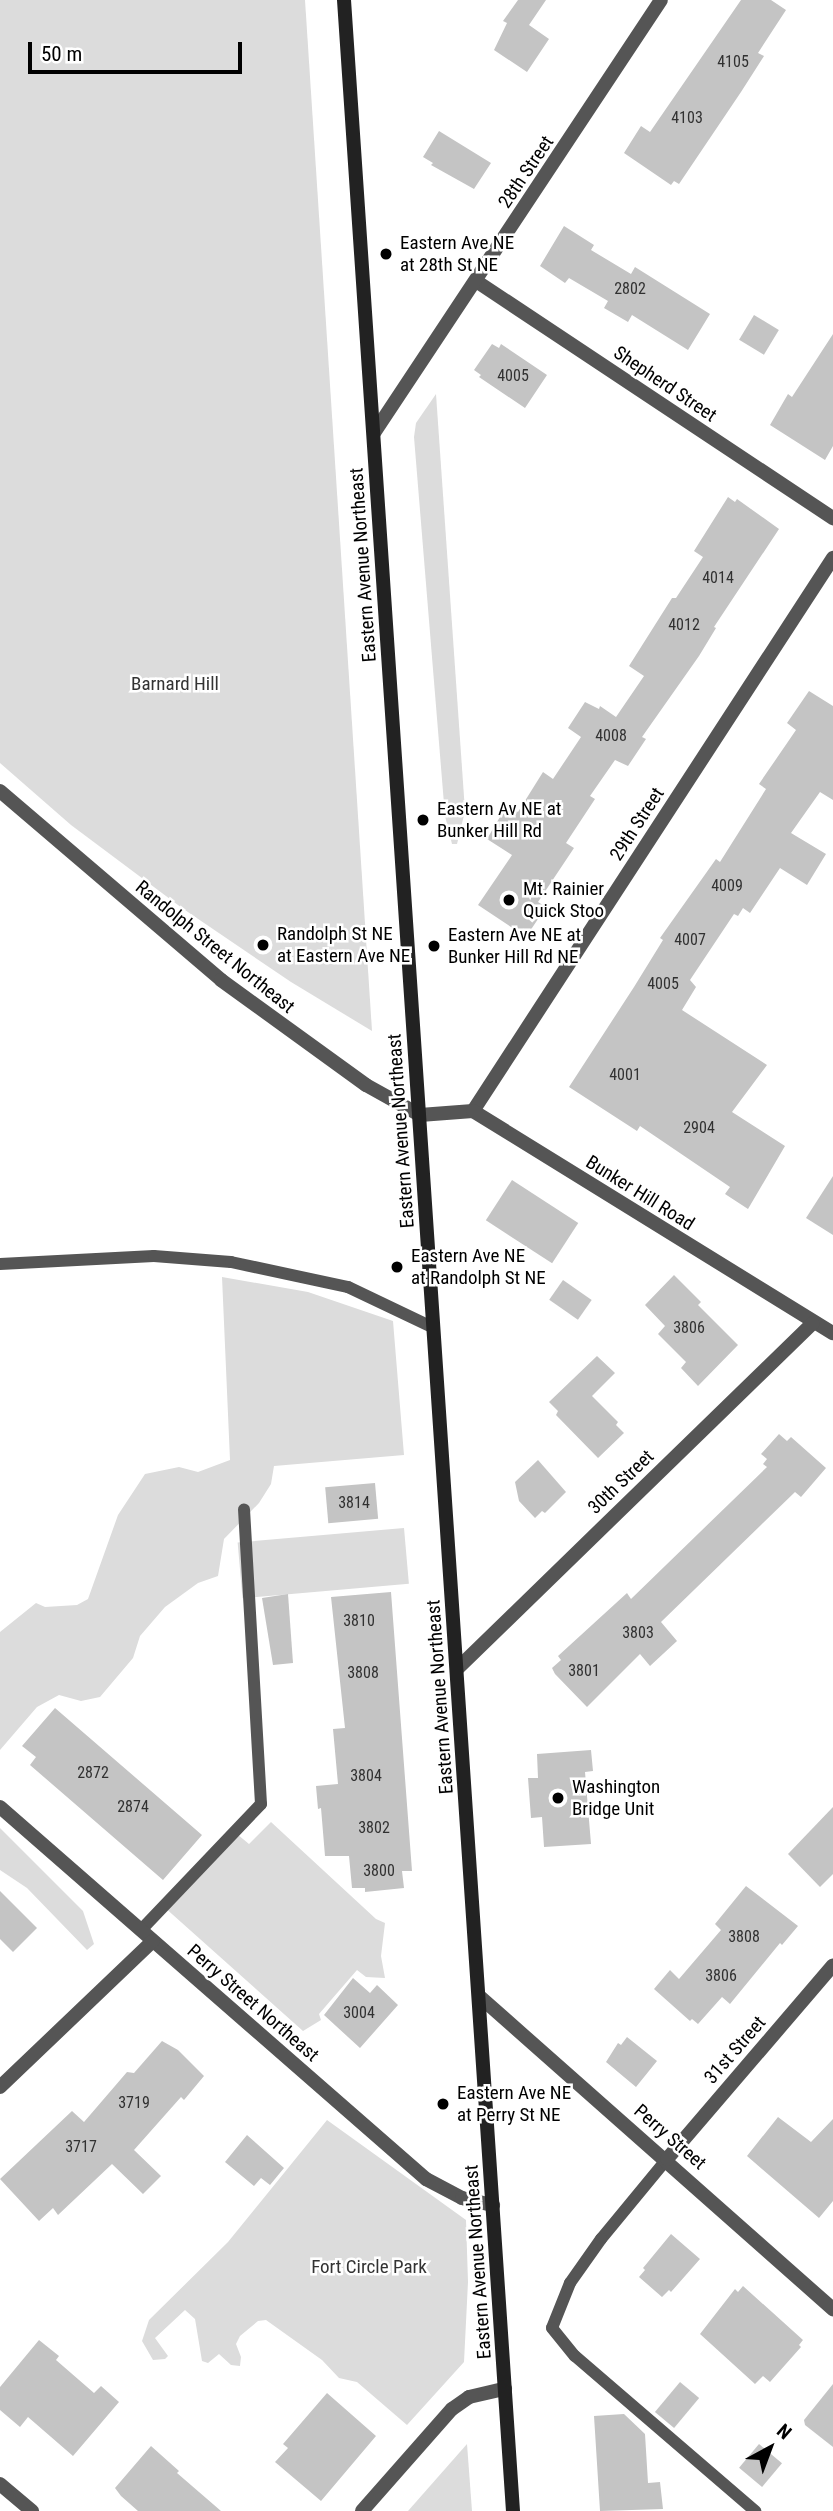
<!DOCTYPE html>
<html>
<head>
<meta charset="utf-8">
<style>
  body { margin:0 }
  #map { position:relative; width:833px; height:2511px; overflow:hidden; background:#fff; font-family:"Roboto Condensed",sans-serif }
  div>[style] { position:absolute }
  [style*='--x'] { left:calc(var(--x)*1px); top:calc(var(--y)*1px); width:calc(var(--w)*1px); rotate:calc(var(--a)*1deg) }
  .green>* { inset:0; background:#dcdcdc; transform-origin:0 0 }
  .building>* { inset:0; background:#c4c4c4; transform-origin:0 0 }
  .service>* { height:12px; margin:-6px; padding:0 6px; transform-origin:6px; border-radius:6px; background:#555 }
  .minor>* { height:14px; margin:-7px; padding:0 7px; transform-origin:7px; border-radius:7px; background:#555 }
  .tertiary>* { height:14px; margin:-7px; padding:0 7px; transform-origin:7px; border-radius:7px; background:#555 }
  .secondary>* { height:14px; margin:-7px; padding:0 7px; transform-origin:7px; border-radius:7px; background:#222 }
  .dots>* { width:19px; height:19px; translate:-50% -50%; box-sizing:border-box; border:4px solid #fff; border-radius:50% }
  span { translate:-50% -50%; white-space:nowrap; text-align:center; line-height:1.15; -webkit-text-stroke:5px #fff; paint-order:stroke }
  .number-label { font-size:16px; color:#313131 }
  .number-label span { -webkit-text-stroke-width:0 }
  .street-label { font-size:19px; color:#000 }
  .poi-label { font-size:19px; color:#000 }
  .left { translate:0 -50%; text-align:left }
  .park-label { font-size:19px; color:#333 }
  .north { position:absolute; left:735px; top:2413px; width:70px; height:70px; -webkit-text-stroke:5px #fff; paint-order:stroke; rotate:41deg; font-size:19px; font-weight:700; line-height:28px; text-align:center; color:#000 }
  .north::after { content:''; display:block; margin:auto; width:24px; height:32px; background:#000; clip-path:polygon(50% 0,100% 100%,50% 72%,0 100%) }
  .scale { position:absolute; left:28px; top:42px; width:214px; height:32px; box-sizing:border-box; border:4px solid #000; border-top:0; padding-left:9px; font-size:21px; line-height:24px; white-space:nowrap; color:#000; -webkit-text-stroke:5px #fff; paint-order:stroke }
</style>
</head>
<body>
<div id="map">
  <div class="green">
    <i style="clip-path:polygon(0 0,305px 0,372px 1031px,291px 982px,182px 908px,71px 825px,0 763px)"></i>
    <i style="clip-path:polygon(436px 394px,465px 811px,457px 844px,452px 844px,445px 816px,414px 437px,416px 423px)"></i>
    <i style="clip-path:polygon(222px 1277px,308px 1292px,393px 1321px,404px 1455px,274px 1466px,271px 1484px,259px 1503px,224px 1539px,218px 1576px,198px 1583px,165px 1607px,140px 1636px,133px 1658px,100px 1697px,81px 1701px,59px 1695px,37px 1707px,0 1750px,0 1632px,36px 1603px,45px 1607px,77px 1605px,88px 1599px,118px 1515px,145px 1474px,179px 1467px,198px 1472px,230px 1460px)"></i>
    <i style="left:404px;top:1528px;width:56px;height:167px;rotate:85deg"></i>
    <i style="clip-path:polygon(271px 1822px,376px 1919px,385px 1923px,381px 1956px,385px 1978px,366px 1977px,357px 1970px,319px 2014px,321px 2020px,303px 2031px,163px 1906px,237px 1834px,249px 1844px)"></i>
    <i style="clip-path:polygon(0 1828px,83px 1911px,94px 1944px,87px 1950px,27px 1888px,0 1870px)"></i>
    <i style="clip-path:polygon(327px 2120px,466px 2220px,468px 2282px,464px 2362px,407px 2425px,357px 2382px,339px 2378px,322px 2360px,266px 2320px,258px 2321px,240px 2336px,236px 2344px,241px 2357px,240px 2366px,231px 2365px,219px 2354px,208px 2363px,202px 2361px,195px 2319px,185px 2310px,155px 2338px,168px 2356px,165px 2359px,153px 2360px,142px 2341px,149px 2320px,228px 2242px)"></i>
    <i style="clip-path:polygon(467px 2444px,472px 2511px,408px 2511px)"></i>
  </div>
  <div class="building">
    <i style="clip-path:polygon(518px 0,546px 0,529px 25px,549px 39px,527px 72px,494px 50px,507px 23px,503px 21px)"></i>
    <i style="clip-path:polygon(741px 0,771px 0,786px 10px,758px 53px,764px 56px,741px 92px,679px 184px,674px 181px,671px 185px,624px 153px,641px 126px,650px 132px)"></i>
    <i style="clip-path:polygon(439px 131px,491px 163px,474px 189px,431px 165px,433px 163px,423px 157px)"></i>
    <i style="clip-path:polygon(564px 226px,594px 245px,591px 250px,631px 274px,635px 267px,710px 314px,688px 350px,632px 315px,628px 322px,604px 308px,608px 301px,569px 278px,565px 283px,540px 266px)"></i>
    <i style="left:754px;top:315px;width:29px;height:29px;rotate:31deg"></i>
    <i style="clip-path:polygon(833px 334px,833px 446px,825px 460px,770px 425px,788px 394px,792px 397px)"></i>
    <i style="clip-path:polygon(492px 344px,499px 348px,501px 344px,547px 375px,525px 408px,479px 377px,481px 375px,474px 370px)"></i>
    <i style="clip-path:polygon(728px 497px,735px 502px,737px 499px,779px 529px,714px 627px,716px 628px,699px 656px,642px 737px,646px 739px,628px 766px,615px 760px,590px 796px,595px 799px,566px 843px,574px 848px,538px 902px,546px 907px,526px 937px,478px 905px,512px 855px,487px 839px,507px 805px,518px 812px,543px 772px,553px 779px,581px 737px,568px 728px,585px 702px,599px 709px,600px 706px,616px 717px,644px 676px,629px 666px,672px 598px,676px 598px,703px 557px,694px 551px)"></i>
    <i style="clip-path:polygon(809px 691px,833px 706px,833px 800px,820px 792px,791px 833px,826px 854px,807px 885px,780px 868px,750px 913px,743px 908px,738px 916px,734px 914px,690px 980px,696px 987px,682px 1010px,767px 1065px,732px 1112px,785px 1146px,748px 1209px,725px 1194px,730px 1187px,640px 1126px,637px 1131px,569px 1087px,634px 987px,663px 940px,660px 938px,716px 859px,720px 862px,766px 789px,759px 784px,796px 730px,787px 723px)"></i>
    <i style="clip-path:polygon(833px 1176px,833px 1235px,806px 1218px)"></i>
    <i style="left:512px;top:1180px;width:79px;height:48px;rotate:33deg"></i>
    <i style="clip-path:polygon(674px 1275px,701px 1302px,698px 1305px,738px 1345px,698px 1386px,681px 1368px,686px 1362px,658px 1334px,665px 1326px,645px 1305px)"></i>
    <i style="left:563px;top:1280px;width:35px;height:24px;rotate:35deg"></i>
    <i style="clip-path:polygon(597px 1356px,615px 1373px,592px 1396px,618px 1422px,616px 1425px,624px 1433px,598px 1458px,556px 1415px,558px 1411px,549px 1402px)"></i>
    <i style="clip-path:polygon(779px 1434px,787px 1441px,791px 1437px,826px 1468px,801px 1497px,795px 1492px,661px 1622px,677px 1641px,650px 1666px,640px 1654px,587px 1707px,555px 1674px,552px 1668px,561px 1660px,558px 1656px,627px 1593px,631px 1599px,767px 1467px,763px 1464px,767px 1459px,761px 1454px)"></i>
    <i style="clip-path:polygon(538px 1460px,566px 1492px,545px 1513px,542px 1511px,535px 1518px,519px 1501px,515px 1482px)"></i>
    <i style="left:375px;top:1483px;width:36px;height:50px;rotate:85deg"></i>
    <i style="clip-path:polygon(391px 1592px,412px 1871px,402px 1871px,404px 1888px,365px 1892px,365px 1888px,352px 1888px,349px 1856px,325px 1856px,321px 1808px,318px 1809px,316px 1786px,338px 1784px,333px 1729px,345px 1728px,331px 1597px)"></i>
    <i style="clip-path:polygon(288px 1594px,293px 1663px,273px 1665px,262px 1598px)"></i>
    <i style="clip-path:polygon(55px 1708px,202px 1835px,163px 1880px,30px 1765px,36px 1757px,22px 1746px)"></i>
    <i style="clip-path:polygon(591px 1750px,593px 1771px,585px 1772px,591px 1844px,544px 1847px,542px 1817px,531px 1818px,528px 1778px,538px 1778px,537px 1754px)"></i>
    <i style="clip-path:polygon(833px 1807px,833px 1874px,820px 1887px,788px 1854px)"></i>
    <i style="clip-path:polygon(746px 1886px,798px 1926px,782px 1945px,780px 1943px,730px 2004px,722px 1997px,698px 2024px,692px 2019px,690px 2021px,654px 1989px,670px 1970px,679px 1979px,721px 1930px,715px 1924px)"></i>
    <i style="clip-path:polygon(0 1891px,37px 1928px,13px 1952px,0 1939px)"></i>
    <i style="clip-path:polygon(353px 1978px,370px 1993px,377px 1985px,398px 2005px,360px 2048px,324px 2015px)"></i>
    <i style="clip-path:polygon(627px 2037px,657px 2061px,636px 2087px,606px 2062px,618px 2043px,621px 2045px)"></i>
    <i style="clip-path:polygon(162px 2041px,178px 2050px,204px 2076px,184px 2100px,181px 2097px,134px 2150px,161px 2176px,143px 2194px,112px 2164px,58px 2215px,53px 2208px,39px 2221px,0 2179px,72px 2111px,84px 2122px,127px 2072px,134px 2073px)"></i>
    <i style="clip-path:polygon(778px 2117px,811px 2142px,833px 2119px,833px 2201px,819px 2218px,747px 2156px)"></i>
    <i style="clip-path:polygon(247px 2135px,284px 2168px,270px 2185px,261px 2178px,254px 2186px,225px 2162px)"></i>
    <i style="clip-path:polygon(671px 2234px,700px 2259px,671px 2292px,669px 2290px,662px 2297px,639px 2277px,645px 2270px,643px 2268px)"></i>
    <i style="clip-path:polygon(743px 2286px,803px 2340px,799px 2345px,801px 2347px,770px 2382px,763px 2376px,755px 2384px,700px 2334px,735px 2289px,738px 2292px)"></i>
    <i style="clip-path:polygon(39px 2340px,59px 2356px,56px 2360px,94px 2393px,101px 2386px,119px 2402px,73px 2456px,28px 2417px,20px 2427px,0 2410px,0 2387px)"></i>
    <i style="left:680px;top:2382px;width:25px;height:39px;rotate:40deg"></i>
    <i style="clip-path:polygon(833px 2384px,833px 2447px,805px 2425px,804px 2420px)"></i>
    <i style="clip-path:polygon(327px 2393px,376px 2436px,321px 2501px,275px 2462px,288px 2448px,283px 2444px)"></i>
    <i style="clip-path:polygon(624px 2414px,645px 2434px,648px 2483px,660px 2482px,663px 2509px,600px 2511px,594px 2416px)"></i>
    <i style="left:759px;top:2444px;width:30px;height:31px;rotate:40deg"></i>
    <i style="clip-path:polygon(151px 2446px,179px 2471px,177px 2473px,221px 2511px,138px 2511px,121px 2496px,115px 2488px)"></i>
  </div>
  <div class="service">
    <i style="--x:0;--y:1264;--w:154;--a:-3"></i>
    <i style="--x:154;--y:1256;--w:77;--a:4.5"></i>
    <i style="--x:231;--y:1262;--w:120;--a:12.1"></i>
    <i style="--x:348;--y:1287;--w:95;--a:25.5"></i>
    <i style="--x:141;--y:1930;--w:174;--a:-46.4"></i>
    <i style="--x:261;--y:1804;--w:295;--a:-93.3"></i>
    <i style="--x:667;--y:2159;--w:104;--a:129.5"></i>
    <i style="--x:601;--y:2239;--w:54;--a:125.2"></i>
    <i style="--x:570;--y:2283;--w:48;--a:111.8"></i>
    <i style="--x:552;--y:2328;--w:36;--a:51"></i>
    <i style="--x:575;--y:2356;--w:238;--a:40.7"></i>
  </div>
  <div class="minor">
    <i style="--x:476;--y:281;--w:429;--a:33.6"></i>
    <i style="--x:374;--y:433;--w:519;--a:-56.46"></i>
    <i style="--x:473;--y:1111;--w:660;--a:-56.94"></i>
    <i style="--x:420;--y:1115;--w:53;--a:-4.3"></i>
    <i style="--x:473;--y:1111;--w:423;--a:31.7"></i>
    <i style="--x:457;--y:1669;--w:496;--a:-44.2"></i>
    <i style="--x:0;--y:1807;--w:566;--a:41.13"></i>
    <i style="--x:426;--y:2179;--w:41;--a:27.8"></i>
    <i style="--x:462;--y:2198;--w:32;--a:13"></i>
    <i style="--x:479;--y:1996;--w:473;--a:41.5"></i>
    <i style="--x:0;--y:2087;--w:211;--a:-43.7"></i>
    <i style="--x:667;--y:2159;--w:255;--a:-49.4"></i>
    <i style="--x:0;--y:2484;--w:42;--a:40.2"></i>
    <i style="--x:362;--y:2511;--w:136;--a:-48.6"></i>
    <i style="--x:452;--y:2409;--w:21;--a:-35"></i>
    <i style="--x:469;--y:2397;--w:37;--a:-13"></i>
  </div>
  <div class="tertiary">
    <i style="--x:0;--y:791;--w:291;--a:40.5"></i>
    <i style="--x:221;--y:980;--w:179;--a:35.9"></i>
    <i style="--x:366;--y:1085;--w:62;--a:29.1"></i>
  </div>
  <div class="secondary">
    <i style="--x:344;--y:0;--w:2517;--a:86.15"></i>
  </div>
  <div class="dots">
    <i style="left:386px;top:254px;background:#000"></i>
    <i style="left:423px;top:820px;background:#000"></i>
    <i style="left:509px;top:900px;background:#000"></i>
    <i style="left:263px;top:945px;background:#000"></i>
    <i style="left:434px;top:946px;background:#000"></i>
    <i style="left:397px;top:1267px;background:#000"></i>
    <i style="left:558px;top:1798px;background:#000"></i>
    <i style="left:443px;top:2104px;background:#000"></i>
  </div>
  <div class="number-label">
    <span style="left:733px;top:62px">4105</span>
    <span style="left:687px;top:118px">4103</span>
    <span style="left:630px;top:289px">2802</span>
    <span style="left:513px;top:376px">4005</span>
    <span style="left:718px;top:578px">4014</span>
    <span style="left:684px;top:625px">4012</span>
    <span style="left:611px;top:736px">4008</span>
    <span style="left:727px;top:886px">4009</span>
    <span style="left:690px;top:940px">4007</span>
    <span style="left:663px;top:984px">4005</span>
    <span style="left:625px;top:1075px">4001</span>
    <span style="left:699px;top:1128px">2904</span>
    <span style="left:689px;top:1328px">3806</span>
    <span style="left:354px;top:1503px">3814</span>
    <span style="left:359px;top:1621px">3810</span>
    <span style="left:638px;top:1633px">3803</span>
    <span style="left:584px;top:1671px">3801</span>
    <span style="left:363px;top:1673px">3808</span>
    <span style="left:93px;top:1773px">2872</span>
    <span style="left:366px;top:1776px">3804</span>
    <span style="left:133px;top:1807px">2874</span>
    <span style="left:374px;top:1828px">3802</span>
    <span style="left:379px;top:1871px">3800</span>
    <span style="left:744px;top:1937px">3808</span>
    <span style="left:721px;top:1976px">3806</span>
    <span style="left:359px;top:2013px">3004</span>
    <span style="left:134px;top:2103px">3719</span>
    <span style="left:81px;top:2147px">3717</span>
  </div>
  <div class="street-label">
    <span style="left:526px;top:172px;rotate:-56deg">28th Street</span>
    <span style="left:665px;top:384px;rotate:34deg">Shepherd Street</span>
    <span style="left:363px;top:565px;rotate:-94deg">Eastern Avenue Northeast</span>
    <span style="left:637px;top:824px;rotate:-57deg">29th Street</span>
    <span style="left:215px;top:947px;rotate:39deg">Randolph Street Northeast</span>
    <span style="left:401px;top:1131px;rotate:-94deg">Eastern Avenue Northeast</span>
    <span style="left:640px;top:1193px;rotate:32deg">Bunker Hill Road</span>
    <span style="left:621px;top:1482px;rotate:-44deg">30th Street</span>
    <span style="left:440px;top:1697px;rotate:-94deg">Eastern Avenue Northeast</span>
    <span style="left:253px;top:2003px;rotate:41deg">Perry Street Northeast</span>
    <span style="left:735px;top:2050px;rotate:-49deg">31st Street</span>
    <span style="left:670px;top:2137px;rotate:41deg">Perry Street</span>
    <span style="left:478px;top:2262px;rotate:-94deg">Eastern Avenue Northeast</span>
  </div>
  <div class="poi-label">
    <span class="left" style="left:400px;top:254px">Eastern Ave NE<br>at 28th St NE</span>
    <span class="left" style="left:437px;top:820px">Eastern Av NE at<br>Bunker Hill Rd</span>
    <span class="left" style="left:523px;top:900px">Mt. Rainier<br>Quick Stoo</span>
    <span class="left" style="left:277px;top:945px">Randolph St NE<br>at Eastern Ave NE</span>
    <span class="left" style="left:448px;top:946px">Eastern Ave NE at<br>Bunker Hill Rd NE</span>
    <span class="left" style="left:411px;top:1267px">Eastern Ave NE<br>at Randolph St NE</span>
    <span class="left" style="left:572px;top:1798px">Washington<br>Bridge Unit</span>
    <span class="left" style="left:457px;top:2104px">Eastern Ave NE<br>at Perry St NE</span>
  </div>
  <div class="park-label">
    <span style="left:175px;top:684px">Barnard Hill</span>
    <span style="left:369px;top:2267px">Fort Circle Park</span>
  </div>
  <div class="north">N</div>
  <div class="scale">50 m</div>
</div>
</body>
</html>
